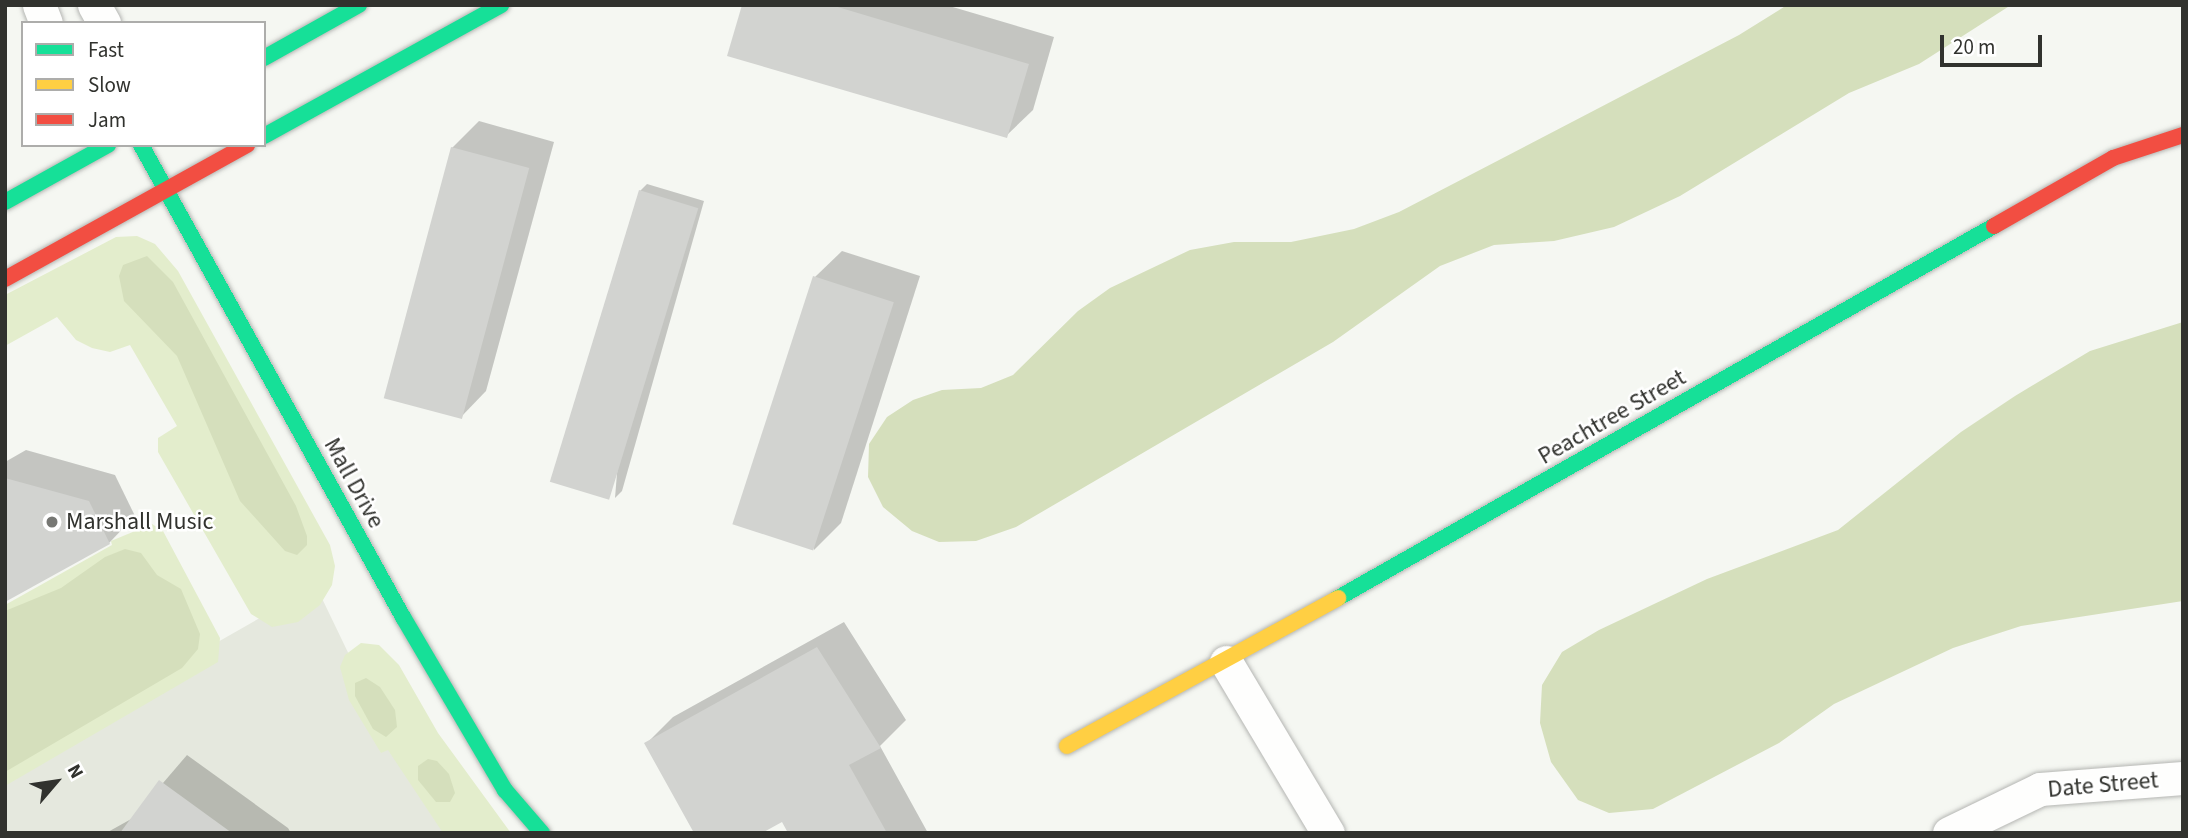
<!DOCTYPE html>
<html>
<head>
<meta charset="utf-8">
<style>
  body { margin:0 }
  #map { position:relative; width:2188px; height:838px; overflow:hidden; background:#f5f7f2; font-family:"Source Sans 3",sans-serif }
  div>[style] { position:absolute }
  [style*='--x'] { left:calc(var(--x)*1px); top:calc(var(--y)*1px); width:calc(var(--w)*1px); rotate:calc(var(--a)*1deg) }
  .built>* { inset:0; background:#e5e8de }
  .green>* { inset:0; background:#e3edcc }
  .forest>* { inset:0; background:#d5dfbc }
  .shadow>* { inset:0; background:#0003 }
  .building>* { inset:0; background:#d2d3d0; transform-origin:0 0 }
  .roads { filter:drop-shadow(0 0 2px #b5b6b3) drop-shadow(0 0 2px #b5b6b3) }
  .street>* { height:33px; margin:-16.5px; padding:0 16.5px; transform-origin:16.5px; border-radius:16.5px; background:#fefefd }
  .fast>* { height:16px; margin:-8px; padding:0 8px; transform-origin:8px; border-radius:8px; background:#16e098 }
  .slow>* { height:16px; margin:-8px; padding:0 8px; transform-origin:8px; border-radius:8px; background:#ffcf43 }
  .jam>* { height:16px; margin:-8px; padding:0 8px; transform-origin:8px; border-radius:8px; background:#f24e42 }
  .dots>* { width:19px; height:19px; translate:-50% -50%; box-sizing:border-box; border:4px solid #fff; border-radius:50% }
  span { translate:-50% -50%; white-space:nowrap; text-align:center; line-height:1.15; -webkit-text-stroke:5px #fff; paint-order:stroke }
  .street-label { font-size:24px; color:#31322e }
  .poi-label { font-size:24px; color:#31322e }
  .left { translate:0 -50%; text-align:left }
  .frame { position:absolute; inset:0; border:7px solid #31322e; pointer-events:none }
  .legend { position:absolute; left:21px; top:21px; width:245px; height:126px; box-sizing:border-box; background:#fff; border:2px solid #adadab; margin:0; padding:9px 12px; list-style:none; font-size:21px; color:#31322e }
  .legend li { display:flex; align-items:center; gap:14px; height:35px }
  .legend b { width:35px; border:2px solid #adadab }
  .north { position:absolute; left:21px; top:747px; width:70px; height:70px; -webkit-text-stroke:5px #fff; paint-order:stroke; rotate:61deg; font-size:19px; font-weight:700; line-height:28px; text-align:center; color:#31322e }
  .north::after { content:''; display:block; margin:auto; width:24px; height:32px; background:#31322e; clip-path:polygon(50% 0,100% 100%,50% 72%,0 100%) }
  .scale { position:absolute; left:1940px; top:35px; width:102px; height:32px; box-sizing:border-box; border:4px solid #31322e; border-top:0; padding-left:9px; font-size:21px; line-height:24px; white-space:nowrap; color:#31322e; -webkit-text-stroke:5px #fff; paint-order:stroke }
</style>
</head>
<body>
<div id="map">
  <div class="built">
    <i style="clip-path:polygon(316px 586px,381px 721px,460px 833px,5px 833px,5px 763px)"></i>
  </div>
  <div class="green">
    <i style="clip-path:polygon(137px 236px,155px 244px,178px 271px,330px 545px,335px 566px,332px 585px,320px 605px,298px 622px,272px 627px,251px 614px,158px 452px,158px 438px,177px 426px,130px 345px,110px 352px,92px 348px,76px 340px,57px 317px,5px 346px,5px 295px,116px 237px)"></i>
    <i style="clip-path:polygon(152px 524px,163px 531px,220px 638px,218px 662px,5px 786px,5px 605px,112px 545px,111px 541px)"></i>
    <i style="clip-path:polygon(361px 643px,379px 645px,399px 665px,438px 733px,511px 833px,443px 833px,388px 750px,381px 753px,349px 700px,340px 667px,345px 655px)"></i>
  </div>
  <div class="forest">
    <i style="clip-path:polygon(1787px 5px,2011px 5px,1919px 64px,1849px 93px,1680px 196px,1614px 227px,1554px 241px,1494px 245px,1440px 266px,1333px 342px,1016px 527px,976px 541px,939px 542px,912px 531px,883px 507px,868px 477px,869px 444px,887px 417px,913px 400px,942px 390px,981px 388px,1013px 375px,1078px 311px,1110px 288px,1190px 250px,1234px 242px,1291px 242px,1354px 229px,1399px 212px,1739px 35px)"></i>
    <i style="clip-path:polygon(147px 256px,173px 282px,296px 506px,307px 536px,307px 545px,297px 555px,285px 551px,240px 501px,177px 356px,124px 301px,119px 276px,123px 265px)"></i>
    <i style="clip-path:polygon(2183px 322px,2183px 601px,2021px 626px,1953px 648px,1834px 704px,1779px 743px,1653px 809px,1609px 813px,1578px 800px,1551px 762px,1540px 723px,1542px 685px,1562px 652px,1599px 630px,1707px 579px,1838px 530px,1961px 432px,2015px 396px,2090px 351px)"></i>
    <i style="clip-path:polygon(125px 549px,141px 553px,157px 575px,181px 589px,200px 634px,198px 649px,182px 668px,5px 772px,5px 611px,61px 588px,105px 557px)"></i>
    <i style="clip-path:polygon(366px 678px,380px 687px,395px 710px,397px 727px,386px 737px,373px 729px,355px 696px,355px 683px)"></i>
    <i style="clip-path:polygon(428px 759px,437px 761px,449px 774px,455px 793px,450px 802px,436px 802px,418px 780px,418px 766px)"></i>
  </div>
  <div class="shadow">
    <i style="clip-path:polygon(744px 5px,946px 5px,1054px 37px,1033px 110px,1006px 136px)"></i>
    <i style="clip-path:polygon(479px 121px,554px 142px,486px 391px,460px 418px,452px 148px)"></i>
    <i style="clip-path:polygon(647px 184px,704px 201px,622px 491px,615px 498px,640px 191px)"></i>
    <i style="clip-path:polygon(842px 251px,920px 276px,841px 523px,814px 550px,815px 277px)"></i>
    <i style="clip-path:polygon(26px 450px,115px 475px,135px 516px,109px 543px,5px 600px,5px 462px)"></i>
    <i style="clip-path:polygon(844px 622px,906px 720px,880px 746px,928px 833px,791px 833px,783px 819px,647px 743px,673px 717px)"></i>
    <i style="clip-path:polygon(187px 755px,288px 828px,291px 833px,106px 833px,133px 818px)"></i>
  </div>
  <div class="building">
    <i style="clip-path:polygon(742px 5px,831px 5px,1029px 64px,1007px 138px,727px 56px)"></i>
    <i style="left:451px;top:147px;width:81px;height:260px;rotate:15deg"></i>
    <i style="left:639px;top:190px;width:62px;height:305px;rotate:17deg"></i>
    <i style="left:813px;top:276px;width:85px;height:261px;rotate:18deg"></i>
    <i style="clip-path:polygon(5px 478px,89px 501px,110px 544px,5px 602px)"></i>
    <i style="clip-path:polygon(817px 647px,881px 748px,849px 765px,887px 833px,788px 833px,782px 822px,762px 833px,694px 833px,644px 743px)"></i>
    <i style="clip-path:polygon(159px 780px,232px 833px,120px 833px)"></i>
  </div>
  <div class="roads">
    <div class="street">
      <i style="--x:39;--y:5;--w:19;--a:69"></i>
      <i style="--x:94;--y:5;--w:21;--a:61"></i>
      <i style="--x:1226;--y:662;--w:199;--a:59.2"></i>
      <i style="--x:1949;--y:833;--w:101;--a:-25.8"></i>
      <i style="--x:2040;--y:789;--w:143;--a:-4.4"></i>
    </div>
    <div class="fast">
      <i style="--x:264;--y:58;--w:109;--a:-29.2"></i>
      <i style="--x:264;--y:136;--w:271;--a:-28.9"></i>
      <i style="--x:141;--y:145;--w:540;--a:60.97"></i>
      <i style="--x:403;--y:617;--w:201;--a:59.5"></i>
      <i style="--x:505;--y:790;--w:57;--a:49.3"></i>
      <i style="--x:5;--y:202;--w:118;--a:-29"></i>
      <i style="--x:1338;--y:598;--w:754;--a:-29.56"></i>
    </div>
    <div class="slow">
      <i style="--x:1067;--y:746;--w:309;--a:-28.6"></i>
    </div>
    <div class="jam">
      <i style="--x:1994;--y:226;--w:137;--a:-29.7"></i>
      <i style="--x:2113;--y:158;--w:74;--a:-18.2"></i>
      <i style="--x:5;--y:279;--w:277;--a:-29"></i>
    </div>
  </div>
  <div class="dots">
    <i style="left:52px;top:522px;background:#767773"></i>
  </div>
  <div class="street-label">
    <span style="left:1612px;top:417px;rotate:-30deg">Peachtree Street</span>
    <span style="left:354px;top:483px;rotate:61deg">Mall Drive</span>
    <span style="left:2103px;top:785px;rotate:-5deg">Date Street</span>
  </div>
  <div class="poi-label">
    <span class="left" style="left:66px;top:522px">Marshall Music</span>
  </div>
  <div class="frame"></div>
  <ul class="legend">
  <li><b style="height:9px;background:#16e098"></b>Fast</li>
  <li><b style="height:9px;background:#ffcf43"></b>Slow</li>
  <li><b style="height:9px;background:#f24e42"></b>Jam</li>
  </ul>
  <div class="north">N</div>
  <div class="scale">20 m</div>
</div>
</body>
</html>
